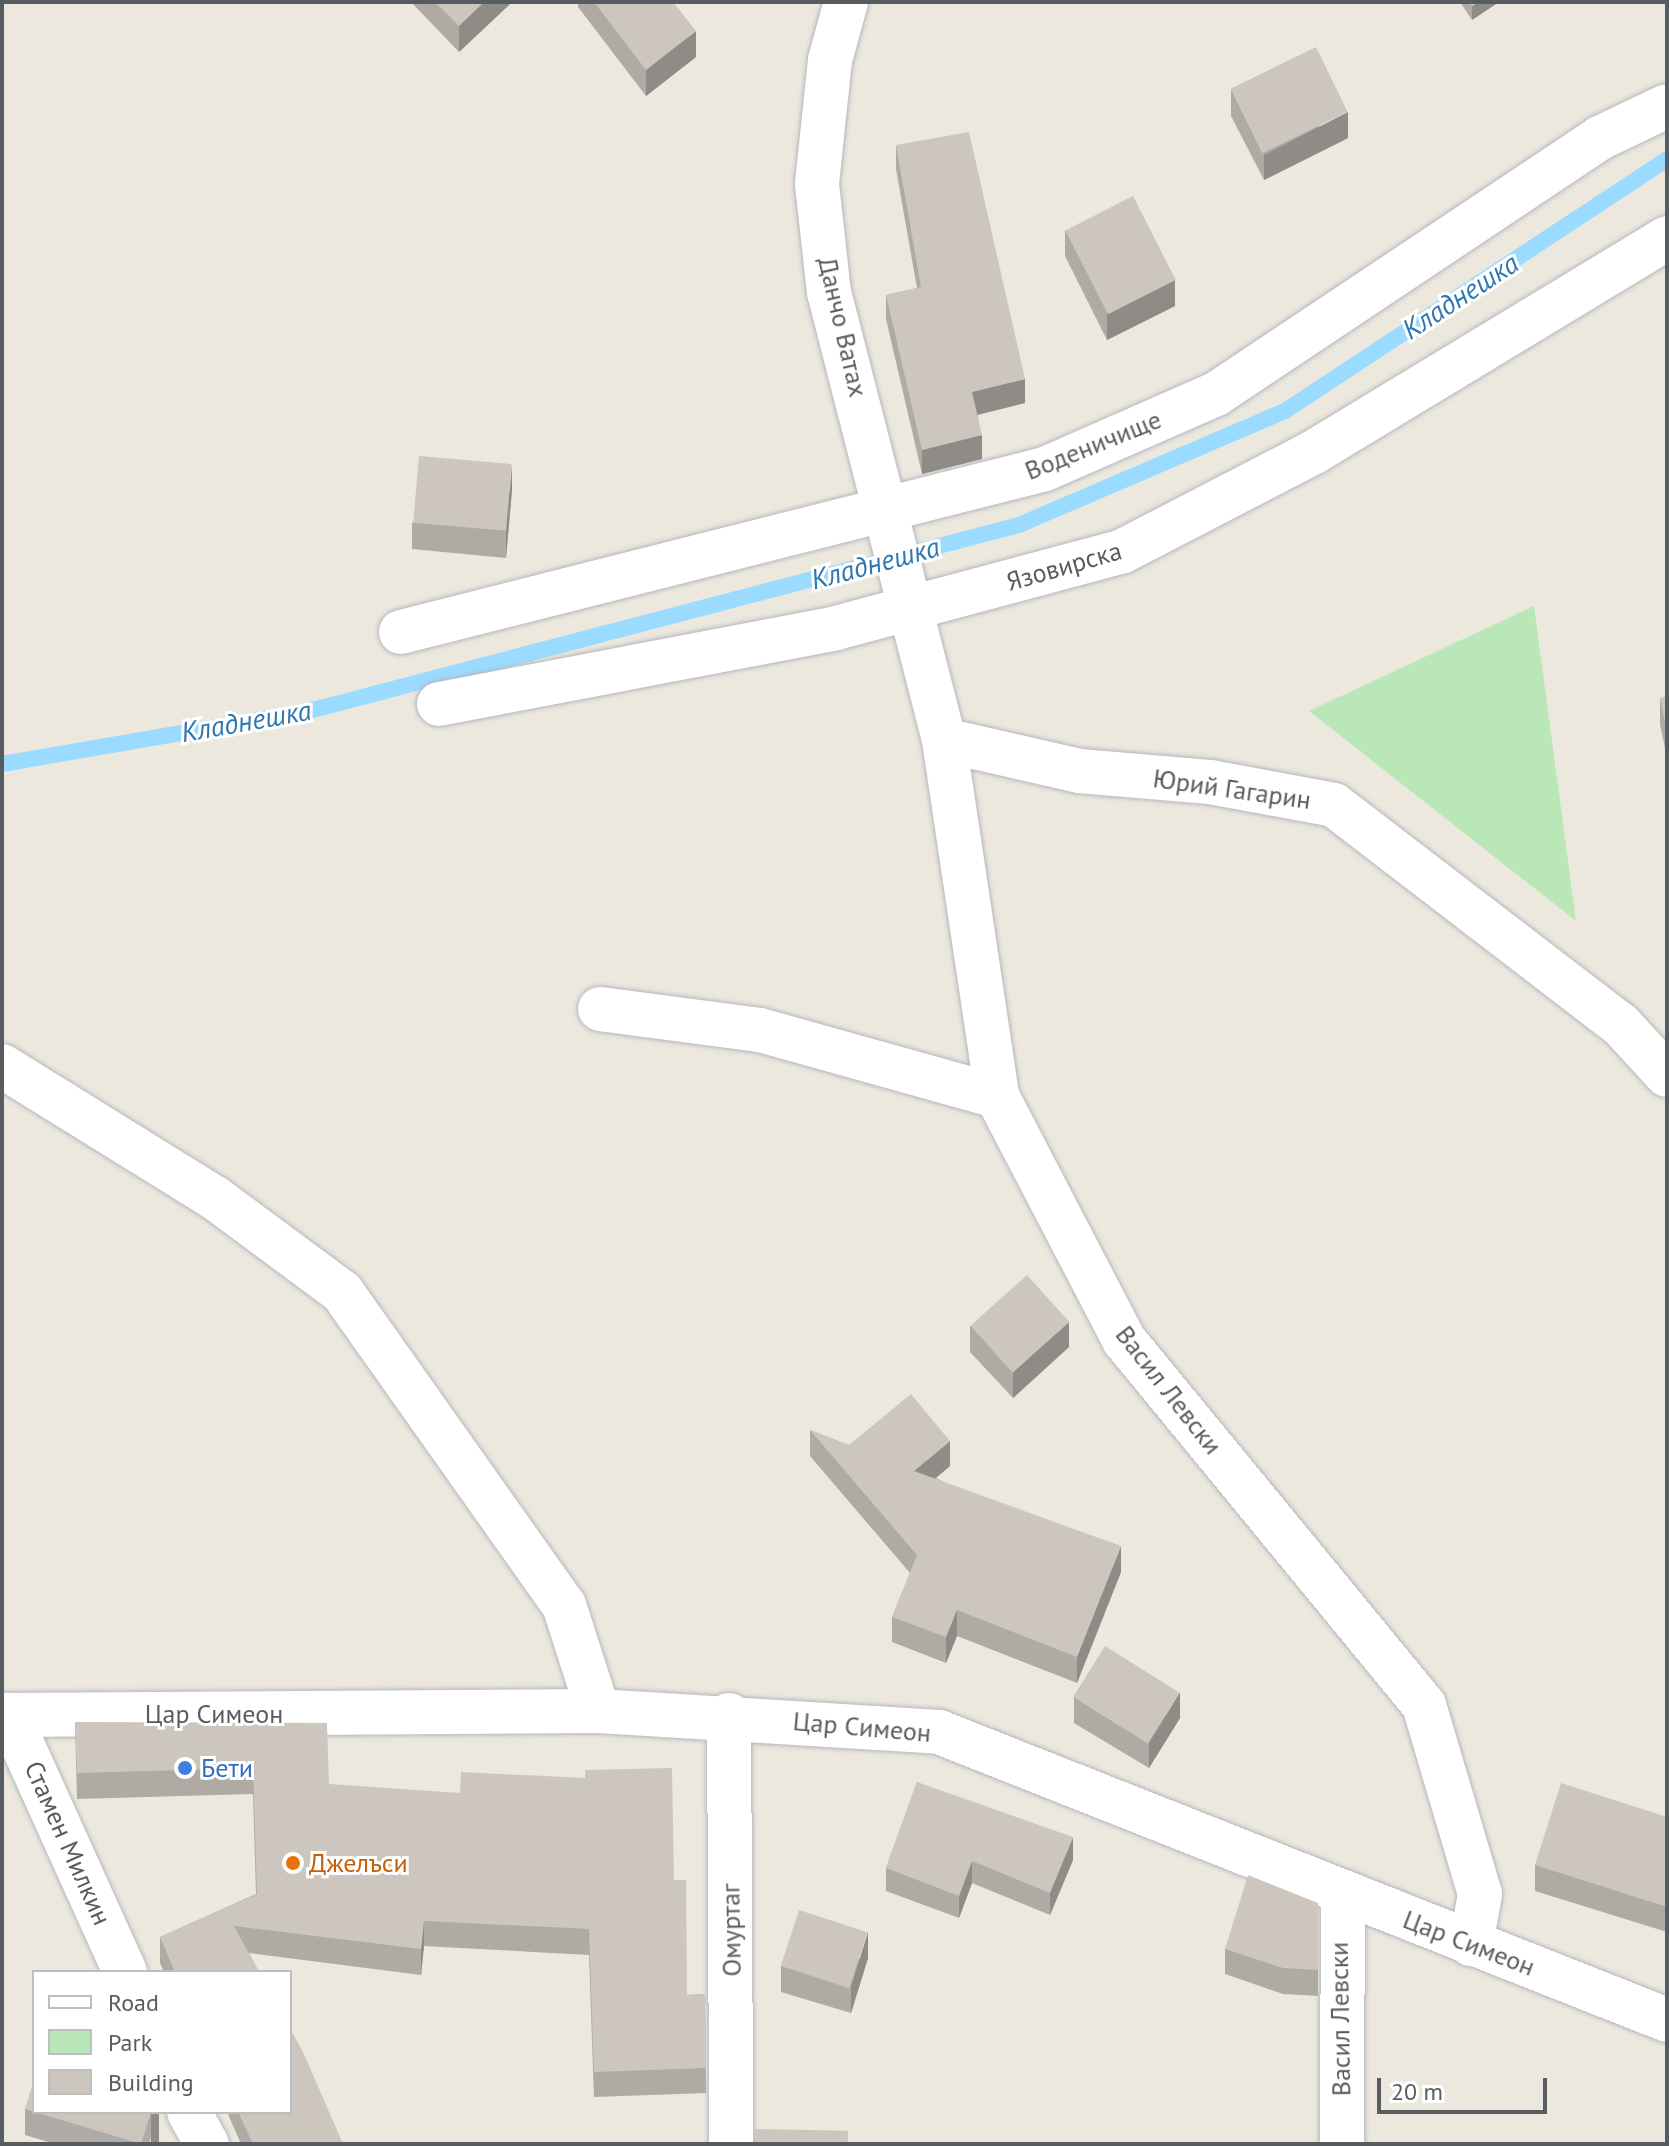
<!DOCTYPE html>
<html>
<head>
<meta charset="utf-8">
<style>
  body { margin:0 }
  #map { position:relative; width:1669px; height:2146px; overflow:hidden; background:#ede8de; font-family:"PT Sans",sans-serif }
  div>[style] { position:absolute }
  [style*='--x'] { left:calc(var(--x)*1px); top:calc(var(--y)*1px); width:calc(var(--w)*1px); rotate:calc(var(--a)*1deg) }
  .green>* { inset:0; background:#bae7b7 }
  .stream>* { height:16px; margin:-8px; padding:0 8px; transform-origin:8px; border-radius:8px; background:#9bdbff }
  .roads { filter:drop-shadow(0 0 2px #b4b8bd) drop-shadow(0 0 2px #b4b8bd) }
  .minor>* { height:44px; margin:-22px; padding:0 22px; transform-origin:22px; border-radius:22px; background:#fff }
  .wall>* { inset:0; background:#afaaa4 }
  .shaded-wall>* { inset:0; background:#8f8b86; transform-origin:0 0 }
  .building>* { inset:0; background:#ccc6bf; transform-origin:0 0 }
  .dots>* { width:22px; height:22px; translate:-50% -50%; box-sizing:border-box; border:4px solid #fff; border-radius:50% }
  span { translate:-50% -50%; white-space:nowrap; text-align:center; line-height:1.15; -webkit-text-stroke:6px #fff; paint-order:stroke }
  .street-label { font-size:26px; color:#575c61 }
  .shop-label { font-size:26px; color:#366cbe }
  .left { translate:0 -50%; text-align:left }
  .food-label { font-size:26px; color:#c56008 }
  .water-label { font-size:28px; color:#2e77b1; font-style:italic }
  .frame { position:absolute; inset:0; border:4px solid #575c61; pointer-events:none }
  .legend { position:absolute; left:32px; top:1970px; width:260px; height:144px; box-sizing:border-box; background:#fff; border:2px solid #bcbec0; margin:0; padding:10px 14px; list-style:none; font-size:24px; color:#575c61 }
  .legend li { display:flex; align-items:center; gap:16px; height:40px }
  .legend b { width:40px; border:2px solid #bcbec0 }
  .scale { position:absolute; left:1377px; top:2078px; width:170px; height:36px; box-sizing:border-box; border:4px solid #575c61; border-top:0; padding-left:10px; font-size:24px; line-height:28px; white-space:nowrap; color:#575c61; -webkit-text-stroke:6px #fff; paint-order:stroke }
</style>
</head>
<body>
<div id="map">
  <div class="green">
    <i style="clip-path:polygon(1534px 606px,1576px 921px,1309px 711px)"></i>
  </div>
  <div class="stream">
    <i style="--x:2;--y:764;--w:312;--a:-9.8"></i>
    <i style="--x:309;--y:711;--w:734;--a:-14.68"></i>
    <i style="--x:1019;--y:525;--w:289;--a:-23.2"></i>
    <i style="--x:1285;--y:411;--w:458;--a:-33.4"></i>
  </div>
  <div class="roads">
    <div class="minor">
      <i style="--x:846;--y:2;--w:60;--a:105.4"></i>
      <i style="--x:830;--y:60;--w:125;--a:96"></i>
      <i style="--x:817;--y:184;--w:109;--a:83.7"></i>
      <i style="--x:829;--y:292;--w:463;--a:75.6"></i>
      <i style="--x:944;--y:740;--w:139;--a:12.9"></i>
      <i style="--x:1079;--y:771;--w:131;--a:4.8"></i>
      <i style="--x:1210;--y:782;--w:126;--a:10.5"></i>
      <i style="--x:1334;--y:805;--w:362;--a:37.5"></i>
      <i style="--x:1621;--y:1025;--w:68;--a:47.4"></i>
      <i style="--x:401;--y:632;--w:664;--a:-14.2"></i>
      <i style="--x:1045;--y:469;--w:187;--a:-23.7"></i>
      <i style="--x:1216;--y:394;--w:462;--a:-33.7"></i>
      <i style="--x:1600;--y:138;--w:74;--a:-25.5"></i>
      <i style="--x:439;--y:704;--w:404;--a:-10.8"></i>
      <i style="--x:836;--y:628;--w:297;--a:-15"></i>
      <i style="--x:1123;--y:551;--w:215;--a:-27.4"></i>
      <i style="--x:1314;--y:452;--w:413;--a:-31.2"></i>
      <i style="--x:944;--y:740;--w:360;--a:81.5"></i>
      <i style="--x:997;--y:1096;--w:275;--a:62.5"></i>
      <i style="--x:1124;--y:1340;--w:472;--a:50.6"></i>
      <i style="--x:1424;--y:1705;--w:197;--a:73.5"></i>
      <i style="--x:1480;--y:1894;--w:51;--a:100.2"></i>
      <i style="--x:600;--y:1009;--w:161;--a:7.5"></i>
      <i style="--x:760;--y:1030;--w:246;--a:15.6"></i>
      <i style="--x:2;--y:1066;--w:251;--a:31.8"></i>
      <i style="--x:215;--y:1198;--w:158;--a:36.5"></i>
      <i style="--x:342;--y:1292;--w:384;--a:54.7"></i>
      <i style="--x:564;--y:1605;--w:111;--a:72.2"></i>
      <i style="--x:2;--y:1715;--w:596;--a:-0.38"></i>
      <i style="--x:598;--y:1711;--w:342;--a:3.5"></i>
      <i style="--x:939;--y:1732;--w:783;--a:21.58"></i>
      <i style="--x:9;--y:1715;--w:282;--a:65.7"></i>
      <i style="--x:729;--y:1715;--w:429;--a:89.7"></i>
      <i style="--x:189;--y:2112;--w:37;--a:61"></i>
      <i style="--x:1342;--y:2144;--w:250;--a:-89.8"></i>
    </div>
  </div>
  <div class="wall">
    <i style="clip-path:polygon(411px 2px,512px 2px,459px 52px)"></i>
    <i style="clip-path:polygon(578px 2px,673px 2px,696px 57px,646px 96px,578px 7px)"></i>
    <i style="clip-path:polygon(1460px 2px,1499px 2px,1472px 20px)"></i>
    <i style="clip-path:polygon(1231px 90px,1348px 138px,1264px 180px,1231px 116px)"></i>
    <i style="clip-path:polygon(896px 145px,1025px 403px,978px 415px,982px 459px,922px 474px,886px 319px,886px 295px,917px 288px,896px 169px)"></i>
    <i style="clip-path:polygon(1065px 230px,1175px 306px,1107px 340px,1065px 256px)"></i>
    <i style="clip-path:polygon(512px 490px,506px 558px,412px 549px,412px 523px)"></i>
    <i style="clip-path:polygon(1667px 697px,1667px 758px,1660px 724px,1660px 698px)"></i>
    <i style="clip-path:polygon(970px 1326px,1069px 1347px,1013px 1398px,970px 1352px)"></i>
    <i style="clip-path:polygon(810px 1430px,849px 1445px,950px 1466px,936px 1478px,1121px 1572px,1077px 1683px,957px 1636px,946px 1663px,892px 1642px,892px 1617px,910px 1573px,810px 1456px)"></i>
    <i style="clip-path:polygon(1074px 1697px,1180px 1718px,1149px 1768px,1074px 1723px)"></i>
    <i style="clip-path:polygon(75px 1722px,329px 1784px,674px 1880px,687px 1995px,705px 1994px,706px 2093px,594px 2097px,589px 1955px,424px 1946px,421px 1975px,249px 1953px,259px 1972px,164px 1972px,160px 1963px,160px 1937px,256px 1894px,253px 1794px,77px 1799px)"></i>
    <i style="clip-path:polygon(917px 1782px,1073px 1860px,1050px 1915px,972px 1883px,959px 1918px,886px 1891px,886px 1868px)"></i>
    <i style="clip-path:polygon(1667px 1817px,1667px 1932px,1535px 1891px,1535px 1865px)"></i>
    <i style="clip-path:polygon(1318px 1903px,1318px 1996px,1283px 1994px,1225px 1974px,1225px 1949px)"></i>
    <i style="clip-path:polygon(868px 1958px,851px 2013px,781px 1992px,781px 1966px)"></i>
    <i style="clip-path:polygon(25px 2109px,159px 2112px,159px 2113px,149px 2144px,55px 2144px,25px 2135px)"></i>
    <i style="clip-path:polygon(227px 2112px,290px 2112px,343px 2144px,241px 2144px)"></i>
  </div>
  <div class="shaded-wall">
    <i style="clip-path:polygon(484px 2px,512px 2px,459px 52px,459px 26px)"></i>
    <i style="clip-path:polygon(1479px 2px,1499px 2px,1472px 20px,1472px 6px)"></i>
    <i style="clip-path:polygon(696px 31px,696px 57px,646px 96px,646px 70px)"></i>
    <i style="clip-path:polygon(1348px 112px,1348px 138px,1264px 180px,1264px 155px)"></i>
    <i style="clip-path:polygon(1175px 280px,1175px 306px,1107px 340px,1107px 314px)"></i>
    <i style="clip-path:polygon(1025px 379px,1025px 403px,972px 416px,972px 392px)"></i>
    <i style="clip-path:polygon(982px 435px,982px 459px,922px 474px,922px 450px)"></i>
    <i style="clip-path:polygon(512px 464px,512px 490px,506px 558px,506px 533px)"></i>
    <i style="clip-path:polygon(1069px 1322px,1069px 1347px,1013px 1398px,1013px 1372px)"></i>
    <i style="clip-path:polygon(950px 1441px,950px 1466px,914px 1496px,914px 1471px)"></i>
    <i style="clip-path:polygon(1121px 1546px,1121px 1572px,1077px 1683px,1077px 1657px)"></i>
    <i style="clip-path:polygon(957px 1610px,957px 1636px,946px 1663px,946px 1637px)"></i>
    <i style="clip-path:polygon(1180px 1692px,1180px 1718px,1149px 1768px,1149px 1743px)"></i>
    <i style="clip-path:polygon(1073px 1837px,1073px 1860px,1050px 1915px,1050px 1893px)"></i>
    <i style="clip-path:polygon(972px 1861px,972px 1883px,959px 1918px,959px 1896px)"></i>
    <i style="clip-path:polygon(424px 1921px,424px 1946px,421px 1975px,421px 1949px)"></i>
    <i style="clip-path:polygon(868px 1932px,868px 1958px,851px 2013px,851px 1987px)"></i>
    <i style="left:151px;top:2112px;width:8px;height:34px"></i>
  </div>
  <div class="building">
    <i style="clip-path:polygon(435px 2px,484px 2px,459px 26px)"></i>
    <i style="clip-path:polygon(594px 2px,673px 2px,696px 31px,646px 70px)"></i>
    <i style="clip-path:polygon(1469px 2px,1479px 2px,1472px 6px)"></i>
    <i style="left:1316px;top:47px;width:72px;height:95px;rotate:64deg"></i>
    <i style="clip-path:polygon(969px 132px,1025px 379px,972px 392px,982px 435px,922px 450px,886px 295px,921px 287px,896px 145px)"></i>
    <i style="left:1133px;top:196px;width:94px;height:76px;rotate:63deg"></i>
    <i style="left:419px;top:456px;width:93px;height:67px;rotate:5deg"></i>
    <i style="clip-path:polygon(1667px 697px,1667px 732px,1660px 698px)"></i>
    <i style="left:1027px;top:1275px;width:63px;height:76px;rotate:48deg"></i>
    <i style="clip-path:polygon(911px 1394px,950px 1441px,914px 1471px,1121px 1546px,1077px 1657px,957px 1610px,946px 1637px,892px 1617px,917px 1555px,810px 1430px,849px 1445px)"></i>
    <i style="left:1105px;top:1646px;width:88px;height:60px;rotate:32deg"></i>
    <i style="clip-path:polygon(75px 1722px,327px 1723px,329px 1784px,460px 1793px,461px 1772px,585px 1778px,585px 1770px,672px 1768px,674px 1880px,686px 1880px,687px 1995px,705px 1994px,706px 2068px,594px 2072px,589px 1929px,424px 1921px,421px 1949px,234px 1926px,259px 1972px,175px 1972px,160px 1937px,257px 1894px,253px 1768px,77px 1773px)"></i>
    <i style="clip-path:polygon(917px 1782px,1073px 1837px,1050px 1893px,972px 1861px,959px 1896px,886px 1868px)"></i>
    <i style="clip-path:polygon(1561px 1783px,1667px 1817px,1667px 1907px,1535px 1865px)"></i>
    <i style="clip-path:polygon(1248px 1875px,1318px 1903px,1318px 1970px,1283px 1968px,1225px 1949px)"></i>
    <i style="left:799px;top:1910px;width:72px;height:59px;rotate:18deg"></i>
    <i style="clip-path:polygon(290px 2028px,304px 2054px,343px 2144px,253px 2144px,238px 2112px,290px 2112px)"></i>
    <i style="clip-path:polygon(34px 2080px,34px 2112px,25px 2109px)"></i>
    <i style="clip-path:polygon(35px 2112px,151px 2112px,141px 2144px)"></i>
    <i style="left:754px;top:2129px;width:94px;height:15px;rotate:1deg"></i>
  </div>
  <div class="dots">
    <i style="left:185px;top:1768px;background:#3f7fe0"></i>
    <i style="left:293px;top:1863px;background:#e8710a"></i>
  </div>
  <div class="street-label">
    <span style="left:843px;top:327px;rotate:77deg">Данчо Ватах</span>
    <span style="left:1093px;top:445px;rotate:-22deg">Воденичище</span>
    <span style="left:1064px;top:566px;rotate:-16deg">Язовирска</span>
    <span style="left:1232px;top:789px;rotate:8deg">Юрий Гагарин</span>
    <span style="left:1169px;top:1390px;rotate:52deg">Васил Левски</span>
    <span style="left:214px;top:1714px">Цар Симеон</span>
    <span style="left:862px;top:1727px;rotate:5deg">Цар Симеон</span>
    <span style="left:68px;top:1843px;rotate:66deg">Стамен Милкин</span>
    <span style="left:731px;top:1930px;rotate:-91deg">Омуртаг</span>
    <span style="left:1469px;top:1943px;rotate:21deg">Цар Симеон</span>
    <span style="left:1340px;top:2019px;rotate:-91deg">Васил Левски</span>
  </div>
  <div class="shop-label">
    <span class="left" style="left:201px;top:1768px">Бети</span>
  </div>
  <div class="food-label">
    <span class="left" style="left:309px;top:1863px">Джелъси</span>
  </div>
  <div class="water-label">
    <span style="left:1460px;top:296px;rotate:-33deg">Кладнешка</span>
    <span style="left:875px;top:563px;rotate:-15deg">Кладнешка</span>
    <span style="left:246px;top:721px;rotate:-10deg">Кладнешка</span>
  </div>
  <div class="frame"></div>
  <ul class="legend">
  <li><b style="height:10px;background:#fff"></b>Road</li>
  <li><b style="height:22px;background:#bae7b7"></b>Park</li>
  <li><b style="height:22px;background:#ccc6bf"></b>Building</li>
  </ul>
  <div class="scale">20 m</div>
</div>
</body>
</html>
